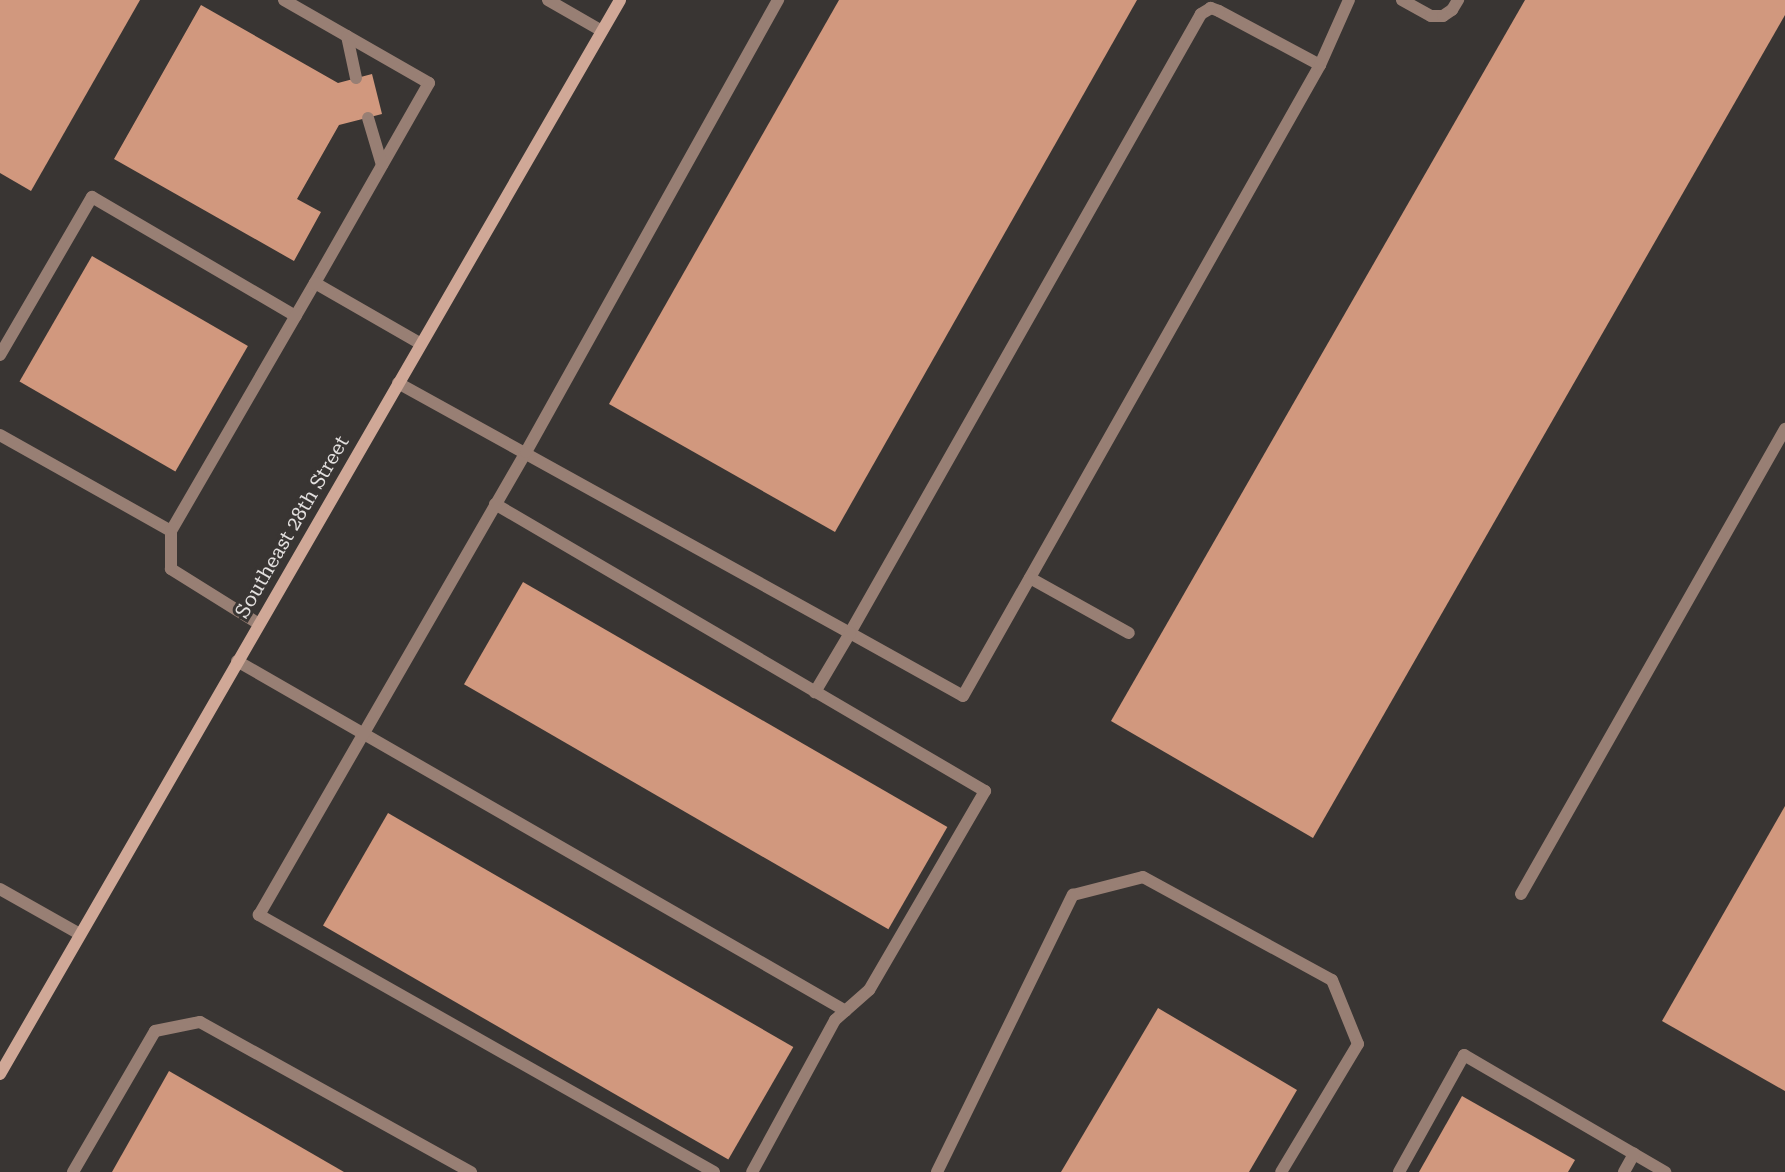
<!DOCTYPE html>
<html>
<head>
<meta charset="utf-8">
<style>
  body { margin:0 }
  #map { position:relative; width:1785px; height:1172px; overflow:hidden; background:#393533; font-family:"Roboto Serif",serif }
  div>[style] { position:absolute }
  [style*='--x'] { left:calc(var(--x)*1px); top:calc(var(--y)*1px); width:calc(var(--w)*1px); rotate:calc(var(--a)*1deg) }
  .building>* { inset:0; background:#d1987e; transform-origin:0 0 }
  .service>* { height:12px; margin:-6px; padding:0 6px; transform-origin:6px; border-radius:6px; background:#987f74 }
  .minor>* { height:12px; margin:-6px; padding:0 6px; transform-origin:6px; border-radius:6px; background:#987f74 }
  .secondary>* { height:12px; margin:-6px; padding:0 6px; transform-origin:6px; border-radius:6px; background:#d0a897 }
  span { translate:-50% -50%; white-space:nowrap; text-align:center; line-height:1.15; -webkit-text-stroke:6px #393533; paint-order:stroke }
  .street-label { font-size:20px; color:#e2dfde }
</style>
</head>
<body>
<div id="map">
  <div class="building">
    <i style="clip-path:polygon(0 0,140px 0,31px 191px,0 173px)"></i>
    <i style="clip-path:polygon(839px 0,1137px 0,835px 532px,609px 404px)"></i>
    <i style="clip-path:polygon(1525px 0,1785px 0,1785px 15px,1313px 838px,1111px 721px)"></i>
    <i style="clip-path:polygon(201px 5px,338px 83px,372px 74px,382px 114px,339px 125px,297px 199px,321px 212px,294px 261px,114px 159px)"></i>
    <i style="left:92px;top:256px;width:180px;height:145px;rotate:30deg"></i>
    <i style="left:523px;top:582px;width:490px;height:118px;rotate:30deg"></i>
    <i style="clip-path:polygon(1785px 806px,1785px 1091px,1662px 1021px)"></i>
    <i style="left:388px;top:813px;width:468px;height:130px;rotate:30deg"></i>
    <i style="clip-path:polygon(1158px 1008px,1297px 1090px,1249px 1172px,1061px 1172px)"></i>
    <i style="clip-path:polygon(169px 1071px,344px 1172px,112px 1172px)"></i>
    <i style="clip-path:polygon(1462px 1096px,1575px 1160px,1568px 1172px,1419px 1172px)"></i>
  </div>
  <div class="service">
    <i style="--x:284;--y:0;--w:167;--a:29.8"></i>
    <i style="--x:429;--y:83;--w:230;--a:119.7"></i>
    <i style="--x:1402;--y:0;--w:33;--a:29"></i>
    <i style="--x:1431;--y:16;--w:12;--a:0"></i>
    <i style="--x:1443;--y:16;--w:11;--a:-34"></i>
    <i style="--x:1452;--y:10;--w:12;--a:-59"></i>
    <i style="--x:347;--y:36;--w:43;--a:77.9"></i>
    <i style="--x:1320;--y:65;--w:115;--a:-151.9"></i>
    <i style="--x:1219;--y:11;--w:9;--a:-159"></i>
    <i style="--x:1211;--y:8;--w:12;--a:149"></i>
    <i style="--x:1201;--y:14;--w:712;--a:119.56"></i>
    <i style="--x:850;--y:633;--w:129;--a:29.1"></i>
    <i style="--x:963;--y:696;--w:725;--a:-60.5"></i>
    <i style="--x:1320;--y:65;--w:71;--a:-66"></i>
    <i style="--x:368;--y:118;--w:49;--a:73.4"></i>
    <i style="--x:0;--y:355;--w:183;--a:-59.8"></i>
    <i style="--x:92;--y:197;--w:236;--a:30.3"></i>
    <i style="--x:398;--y:383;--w:517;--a:28.95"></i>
    <i style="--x:850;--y:633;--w:69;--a:120.7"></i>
    <i style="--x:0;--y:435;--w:196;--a:29.3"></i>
    <i style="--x:495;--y:504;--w:568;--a:30.36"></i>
    <i style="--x:985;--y:791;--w:230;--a:120.2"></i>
    <i style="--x:869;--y:990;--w:45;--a:138.6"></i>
    <i style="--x:835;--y:1020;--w:173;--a:118.6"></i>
    <i style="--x:1030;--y:578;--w:113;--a:29.1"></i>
    <i style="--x:259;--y:624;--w:104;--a:-148"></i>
    <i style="--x:171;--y:569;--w:38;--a:-90"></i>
    <i style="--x:171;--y:531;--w:287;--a:-59.9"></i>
    <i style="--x:315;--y:283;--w:122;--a:29.9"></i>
    <i style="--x:237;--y:661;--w:702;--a:29.89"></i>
    <i style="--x:1521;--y:894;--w:535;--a:-60.41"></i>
    <i style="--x:73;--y:1172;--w:163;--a:-59.8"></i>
    <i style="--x:155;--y:1031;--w:46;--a:-11.3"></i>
    <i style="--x:200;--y:1022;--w:310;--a:29"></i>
    <i style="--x:714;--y:1172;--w:523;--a:-150.54"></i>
    <i style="--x:259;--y:915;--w:534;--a:-60.03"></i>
    <i style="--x:526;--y:452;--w:518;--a:-60.86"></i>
    <i style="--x:937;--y:1172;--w:309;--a:-63.9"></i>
    <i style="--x:1073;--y:895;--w:72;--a:-14.4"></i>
    <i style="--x:1143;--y:877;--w:215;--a:28.6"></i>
    <i style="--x:1332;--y:980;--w:69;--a:67.9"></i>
    <i style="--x:1358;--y:1044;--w:149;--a:121"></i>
    <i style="--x:1399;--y:1172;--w:134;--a:-60.9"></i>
    <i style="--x:1464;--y:1055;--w:233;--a:30.2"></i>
    <i style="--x:1624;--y:1172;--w:21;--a:-61"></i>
  </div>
  <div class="minor">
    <i style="--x:548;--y:0;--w:62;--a:29.9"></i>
    <i style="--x:0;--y:889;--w:92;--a:29.4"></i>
  </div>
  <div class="secondary">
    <i style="--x:0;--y:1074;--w:1240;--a:-60"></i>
  </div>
  <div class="street-label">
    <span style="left:292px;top:527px;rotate:-60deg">Southeast 28th Street</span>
  </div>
</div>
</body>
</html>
